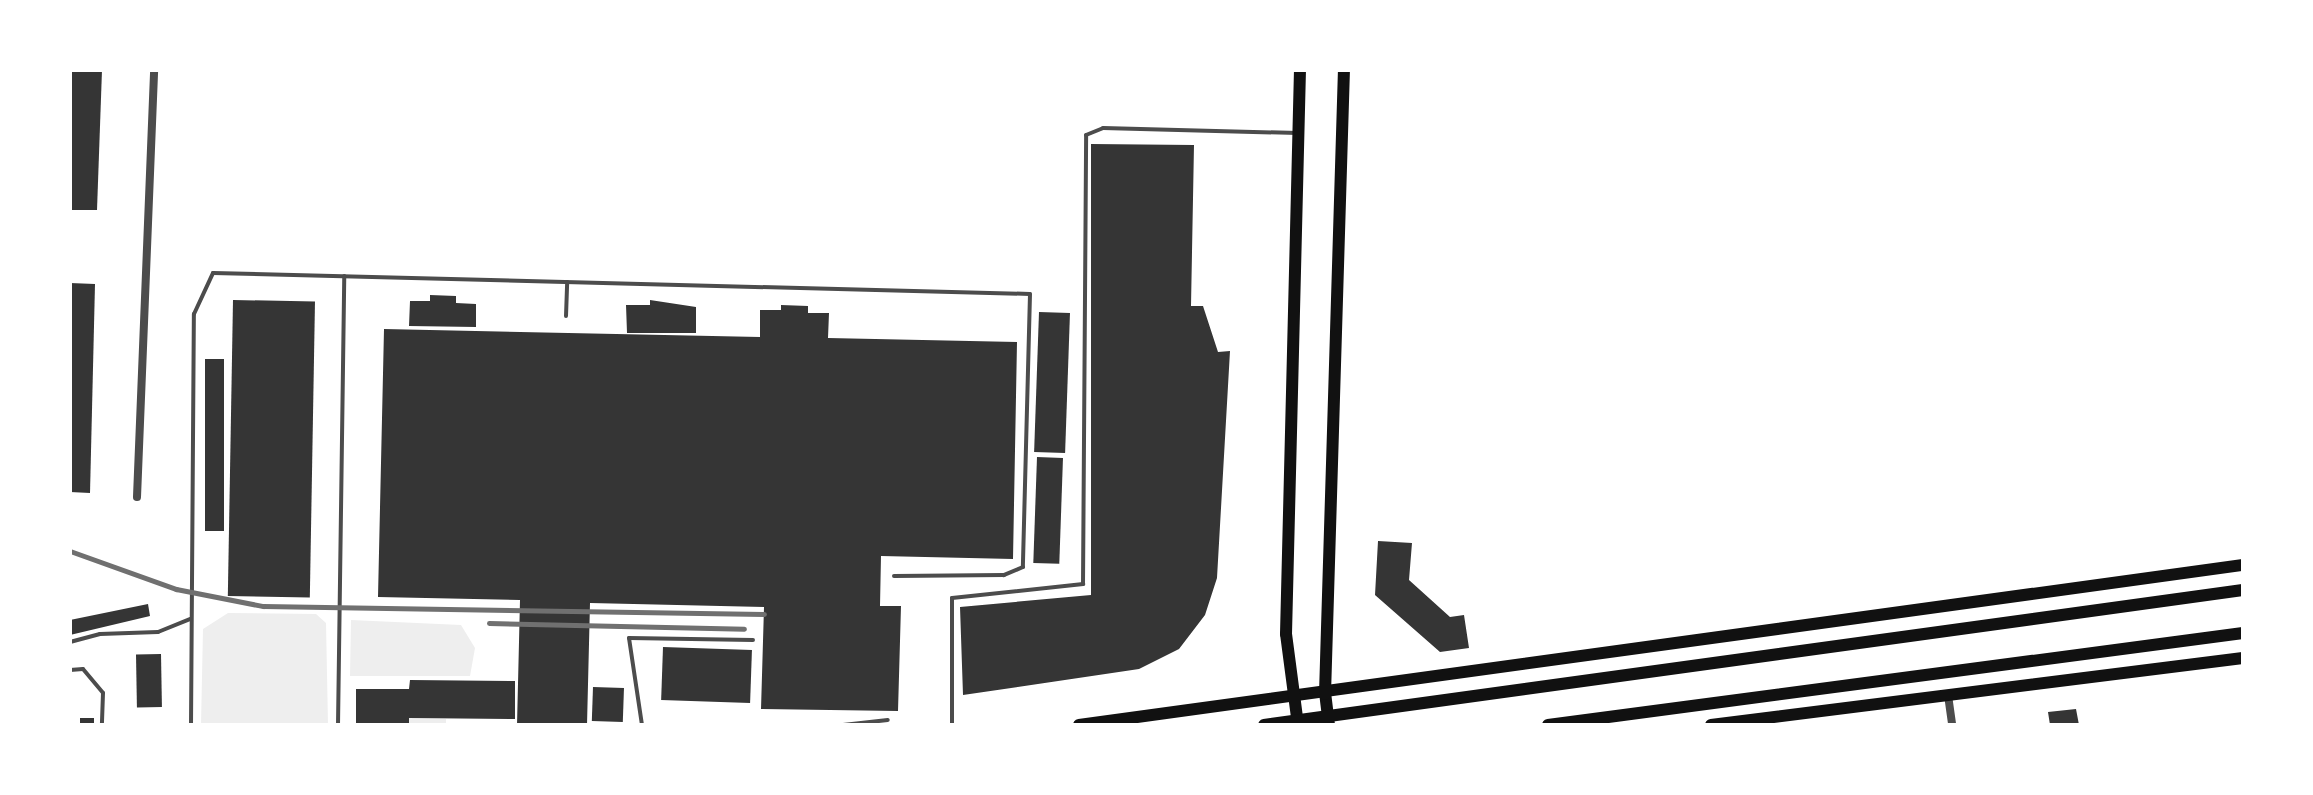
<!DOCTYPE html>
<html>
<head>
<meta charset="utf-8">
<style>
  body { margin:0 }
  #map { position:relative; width:2313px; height:795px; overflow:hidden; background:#fff; font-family:Poppins,sans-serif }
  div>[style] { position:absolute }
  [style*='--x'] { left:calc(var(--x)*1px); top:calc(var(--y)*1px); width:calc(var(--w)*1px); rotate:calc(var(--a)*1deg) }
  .green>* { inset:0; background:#eee }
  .building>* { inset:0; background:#353535; transform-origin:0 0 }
  .service>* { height:4px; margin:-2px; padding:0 2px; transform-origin:2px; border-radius:2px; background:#4c4c4c }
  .minor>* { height:8px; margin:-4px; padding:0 4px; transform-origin:4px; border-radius:4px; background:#4c4c4c }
  .primary>* { height:12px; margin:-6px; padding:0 6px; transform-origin:6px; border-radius:6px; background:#111 }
  .trunk>* { height:12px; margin:-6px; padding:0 6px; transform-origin:6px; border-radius:6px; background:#111 }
  .rail>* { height:5px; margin:-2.5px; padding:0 2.5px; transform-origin:2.5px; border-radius:2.5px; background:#707070 }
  span { translate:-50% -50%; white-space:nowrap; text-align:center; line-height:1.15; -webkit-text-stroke:6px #fff; paint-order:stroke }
  .frame { position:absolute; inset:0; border:72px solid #fff; pointer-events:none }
</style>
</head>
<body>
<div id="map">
  <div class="green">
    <i style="clip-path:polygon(228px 613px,316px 614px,326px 623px,328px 725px,201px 725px,203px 629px)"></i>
    <i style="clip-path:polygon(351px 620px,461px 625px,475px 648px,470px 676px,350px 676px)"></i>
    <i style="clip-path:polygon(409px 718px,446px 719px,446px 725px,409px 725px)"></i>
  </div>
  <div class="building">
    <i style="clip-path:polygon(70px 70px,102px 70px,97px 210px,70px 210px)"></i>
    <i style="clip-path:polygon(1091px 144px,1194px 145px,1191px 306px,1203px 306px,1218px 352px,1230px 351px,1217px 578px,1205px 615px,1179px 649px,1139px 669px,963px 695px,960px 607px,1091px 595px)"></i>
    <i style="clip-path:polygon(70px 283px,95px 284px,90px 493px,70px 492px)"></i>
    <i style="clip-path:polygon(430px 295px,456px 296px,456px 303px,476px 304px,476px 327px,409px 326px,410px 301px,430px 301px)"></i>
    <i style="left:233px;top:300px;width:82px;height:296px;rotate:1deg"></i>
    <i style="clip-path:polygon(650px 300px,696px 307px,696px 333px,627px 333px,626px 305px,650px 305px)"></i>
    <i style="clip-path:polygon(781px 305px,808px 306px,808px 313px,829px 313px,828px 338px,1017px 342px,1013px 559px,881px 556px,880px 606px,901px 606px,898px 711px,761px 709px,764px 607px,590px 603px,587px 725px,517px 725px,520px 600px,378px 597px,384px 329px,760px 337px,760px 310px,781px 310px)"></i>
    <i style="left:1039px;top:312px;width:31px;height:140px;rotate:2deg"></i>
    <i style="left:205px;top:359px;width:19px;height:172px"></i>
    <i style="left:1037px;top:457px;width:26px;height:106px;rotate:2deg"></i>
    <i style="clip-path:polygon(1378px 541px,1412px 543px,1409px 580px,1450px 617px,1464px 615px,1469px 648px,1440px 652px,1375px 595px)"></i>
    <i style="clip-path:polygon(148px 604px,150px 616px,70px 635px,70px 620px)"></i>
    <i style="left:663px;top:647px;width:89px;height:53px;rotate:2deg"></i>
    <i style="left:161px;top:654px;width:53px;height:25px;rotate:89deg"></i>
    <i style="clip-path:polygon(410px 680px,515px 681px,515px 719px,409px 718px,409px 725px,356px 725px,356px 689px,409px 689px)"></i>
    <i style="left:593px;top:687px;width:31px;height:34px;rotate:2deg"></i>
    <i style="clip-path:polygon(2076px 709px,2079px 725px,2050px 725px,2048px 712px)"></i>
    <i style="left:80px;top:718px;width:14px;height:7px"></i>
  </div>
  <div class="service">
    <i style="--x:566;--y:316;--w:34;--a:-88"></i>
    <i style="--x:70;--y:642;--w:31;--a:-15"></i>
    <i style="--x:100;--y:634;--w:58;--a:-2"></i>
    <i style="--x:158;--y:632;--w:35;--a:-22"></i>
    <i style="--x:70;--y:670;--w:13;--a:-4"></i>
    <i style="--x:83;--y:669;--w:31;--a:50"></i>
    <i style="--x:103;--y:693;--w:32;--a:92"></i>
    <i style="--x:191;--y:725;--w:411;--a:-89.6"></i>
    <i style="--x:194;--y:314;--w:45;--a:-65.1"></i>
    <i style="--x:213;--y:273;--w:817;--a:1.47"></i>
    <i style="--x:1030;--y:294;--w:273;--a:91.5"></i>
    <i style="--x:1023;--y:567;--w:21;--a:157"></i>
    <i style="--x:1004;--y:575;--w:110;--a:179.5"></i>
    <i style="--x:338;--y:725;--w:449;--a:-89.2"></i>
    <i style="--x:642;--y:725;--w:88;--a:-98.5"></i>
    <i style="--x:629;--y:638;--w:124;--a:0.9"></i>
    <i style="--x:843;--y:725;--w:45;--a:-6.3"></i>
    <i style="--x:952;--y:725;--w:127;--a:-90"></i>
    <i style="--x:952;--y:598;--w:132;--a:-6.1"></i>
    <i style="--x:1083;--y:584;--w:449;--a:-89.6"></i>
    <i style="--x:1086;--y:135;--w:18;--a:-22"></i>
    <i style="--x:1103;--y:128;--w:195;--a:1.5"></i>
  </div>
  <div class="minor">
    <i style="--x:137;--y:497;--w:427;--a:-87.7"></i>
    <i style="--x:1948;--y:695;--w:30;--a:82"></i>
  </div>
  <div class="primary">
    <i style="--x:1079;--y:725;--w:1175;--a:-7.83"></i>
    <i style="--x:1298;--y:725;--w:92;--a:-97.5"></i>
    <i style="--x:1286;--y:634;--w:564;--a:-88.58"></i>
    <i style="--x:1329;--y:725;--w:31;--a:-97"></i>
    <i style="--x:1325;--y:694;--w:624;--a:-88.26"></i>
    <i style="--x:1711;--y:725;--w:536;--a:-7.18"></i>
  </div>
  <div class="trunk">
    <i style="--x:1264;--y:725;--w:988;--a:-7.85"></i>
    <i style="--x:1548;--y:725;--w:701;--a:-7.54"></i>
  </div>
  <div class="rail">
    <i style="--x:70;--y:551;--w:113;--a:19.7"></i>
    <i style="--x:176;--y:589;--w:89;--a:11.1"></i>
    <i style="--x:263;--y:606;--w:501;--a:0.91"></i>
    <i style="--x:489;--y:623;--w:255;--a:1.3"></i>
  </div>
  <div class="frame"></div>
</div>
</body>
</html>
